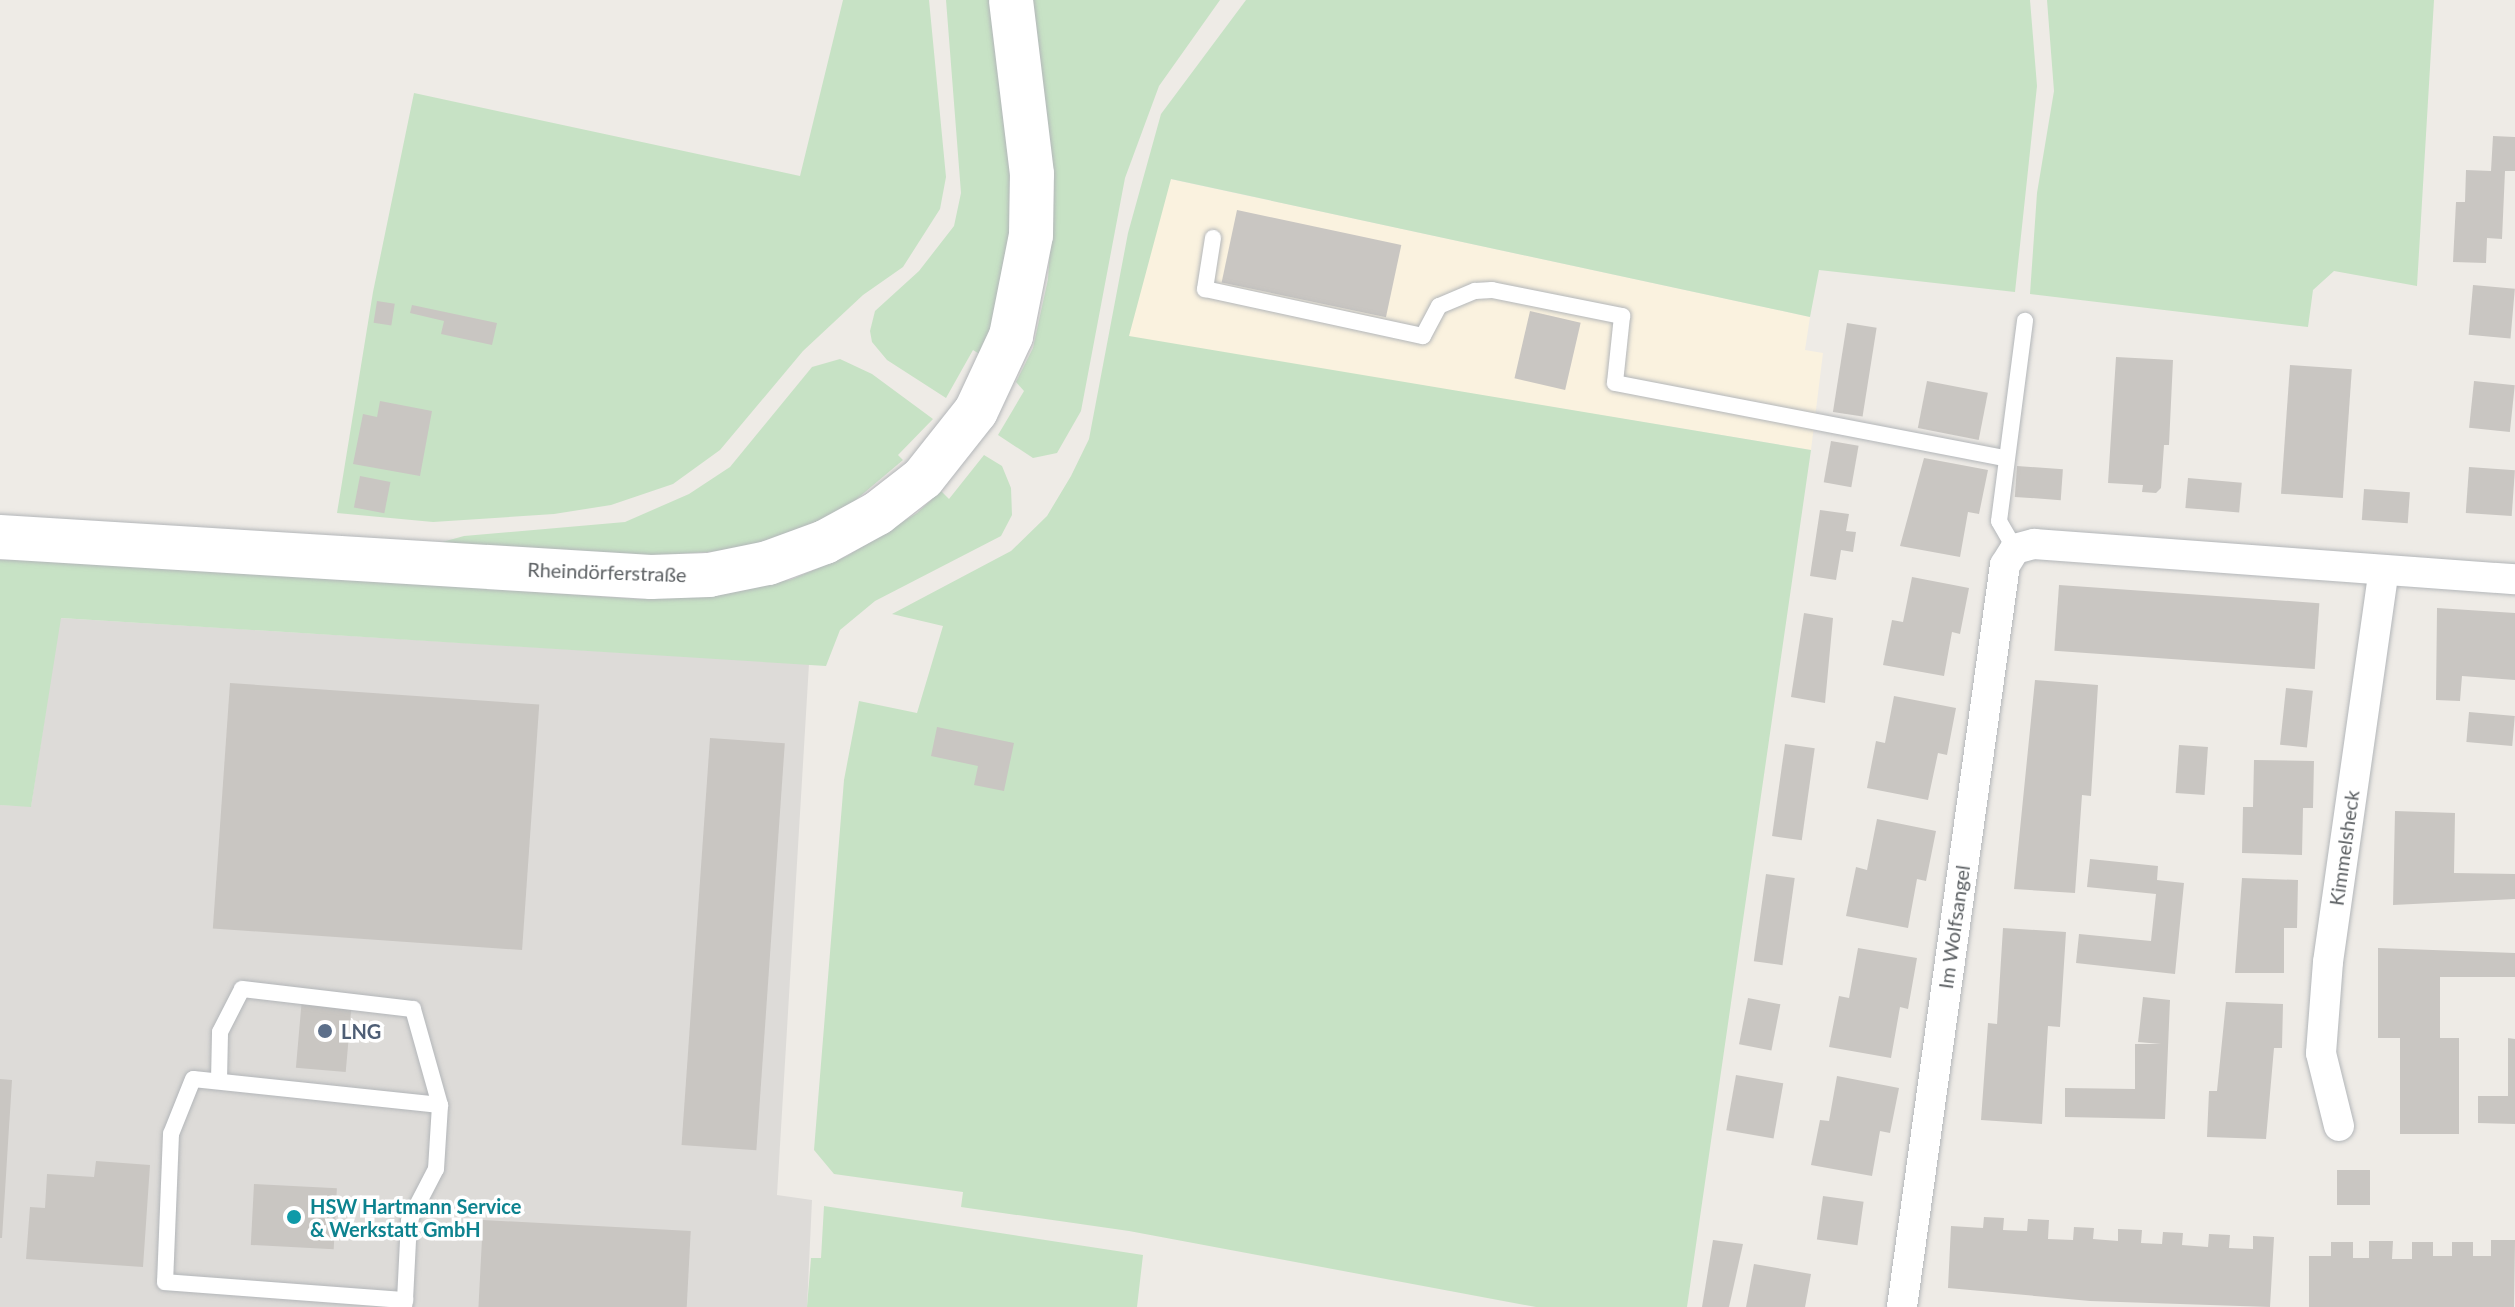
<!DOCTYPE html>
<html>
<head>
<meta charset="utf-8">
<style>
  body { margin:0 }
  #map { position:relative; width:2515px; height:1307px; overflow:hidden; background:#eeebe6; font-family:Lato,sans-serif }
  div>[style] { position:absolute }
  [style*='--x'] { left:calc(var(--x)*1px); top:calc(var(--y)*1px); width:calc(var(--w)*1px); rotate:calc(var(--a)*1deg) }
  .commercial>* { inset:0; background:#faf2df }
  .industrial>* { inset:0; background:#dddbd8 }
  .green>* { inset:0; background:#c7e2c5 }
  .building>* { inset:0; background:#c9c6c2; transform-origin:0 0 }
  .roads { filter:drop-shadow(0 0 2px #b3b6b9) drop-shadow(0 0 2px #b3b6b9) }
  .service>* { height:16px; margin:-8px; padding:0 8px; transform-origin:8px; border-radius:8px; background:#fff }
  .minor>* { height:30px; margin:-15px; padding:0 15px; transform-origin:15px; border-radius:15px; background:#fff }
  .secondary>* { height:44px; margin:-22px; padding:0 22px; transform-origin:22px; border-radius:22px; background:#fff }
  .dots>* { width:22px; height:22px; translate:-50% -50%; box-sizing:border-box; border:4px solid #fff; border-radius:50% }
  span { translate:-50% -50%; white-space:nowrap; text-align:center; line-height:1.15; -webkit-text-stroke:7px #fff; paint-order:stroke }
  .street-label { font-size:20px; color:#5d6164 }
  .service-label { font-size:20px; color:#4e5e75; font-weight:700 }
  .left { translate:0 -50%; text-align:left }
  .culture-label { font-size:20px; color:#0d838f; font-weight:700 }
</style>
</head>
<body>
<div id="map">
  <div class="commercial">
    <i style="clip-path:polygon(1170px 179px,1810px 317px,1805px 350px,1823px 353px,1811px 450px,1128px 337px)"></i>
  </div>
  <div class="industrial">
    <i style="clip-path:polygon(60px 618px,809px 664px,777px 1195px,812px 1200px,807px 1307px,0 1307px,0 805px,31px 806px)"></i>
  </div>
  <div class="green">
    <i style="clip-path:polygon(843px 0,929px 0,946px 177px,940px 209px,903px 267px,863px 295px,803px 351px,720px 450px,673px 484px,611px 505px,554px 514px,433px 522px,337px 513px,373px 292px,414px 93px,800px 176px)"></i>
    <i style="clip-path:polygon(946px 0,992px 0,1013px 202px,1005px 281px,992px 324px,981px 355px,973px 350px,946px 398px,887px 360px,872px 342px,870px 331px,875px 311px,919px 271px,954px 226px,961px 193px)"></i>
    <i style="clip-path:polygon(1032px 0,1220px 0,1159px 86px,1125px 178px,1081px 411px,1057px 453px,1033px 458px,998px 435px,1024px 391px,1016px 382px,1033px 348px,1048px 279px,1054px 188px)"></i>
    <i style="clip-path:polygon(1246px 0,2030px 0,2037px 86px,2015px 292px,1819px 270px,1810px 317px,1171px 179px,1129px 336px,1811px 450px,1687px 1307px,1536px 1307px,1129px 1231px,961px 1207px,963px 1192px,834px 1174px,814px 1150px,844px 780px,859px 701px,917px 713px,943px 626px,892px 614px,1011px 551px,1047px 516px,1071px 476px,1089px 439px,1128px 233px,1161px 114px)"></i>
    <i style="clip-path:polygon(2047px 0,2434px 0,2417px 286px,2334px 271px,2313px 290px,2308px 327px,2030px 294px,2037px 193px,2054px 91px)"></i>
    <i style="clip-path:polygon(840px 359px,872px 374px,933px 419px,898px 455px,903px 460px,839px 514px,765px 543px,723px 551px,627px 557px,435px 544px,464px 536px,625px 522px,689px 494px,730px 467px,812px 367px)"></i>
    <i style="clip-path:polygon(984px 455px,1002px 466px,1011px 488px,1012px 515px,1001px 536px,875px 601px,840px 630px,826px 666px,61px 618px,31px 807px,0 805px,0 560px,76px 560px,638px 599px,790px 580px,847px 556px,917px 513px,941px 491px,949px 499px)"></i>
    <i style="clip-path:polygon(824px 1206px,1143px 1255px,1137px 1307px,807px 1307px,811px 1258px,821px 1258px)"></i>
  </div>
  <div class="building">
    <i style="clip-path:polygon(2493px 136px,2515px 137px,2515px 171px,2505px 171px,2502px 239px,2487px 238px,2486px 263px,2453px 262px,2456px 202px,2465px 202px,2466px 170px,2491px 171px)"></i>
    <i style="left:1237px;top:210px;width:168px;height:74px;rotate:12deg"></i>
    <i style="left:2473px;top:285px;width:42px;height:50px;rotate:5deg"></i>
    <i style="left:377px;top:301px;width:18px;height:22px;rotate:9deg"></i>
    <i style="clip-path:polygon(412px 305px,497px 323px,492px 345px,441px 334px,444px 321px,410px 313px)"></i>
    <i style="left:1530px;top:311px;width:52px;height:69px;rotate:13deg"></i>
    <i style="left:1847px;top:323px;width:30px;height:90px;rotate:9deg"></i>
    <i style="clip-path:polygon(2116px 357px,2173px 360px,2169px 445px,2164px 445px,2161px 488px,2156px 493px,2142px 492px,2143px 485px,2108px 483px)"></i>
    <i style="left:2290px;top:365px;width:62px;height:129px;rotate:4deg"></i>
    <i style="left:1927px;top:381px;width:62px;height:48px;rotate:11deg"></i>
    <i style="left:2474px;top:381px;width:41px;height:47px;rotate:6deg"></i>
    <i style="clip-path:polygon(380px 401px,432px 411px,420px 476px,353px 464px,363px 414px,377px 417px)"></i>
    <i style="left:1831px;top:441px;width:28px;height:42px;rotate:10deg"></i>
    <i style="clip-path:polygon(1924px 458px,1988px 470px,1979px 514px,1968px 512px,1960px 557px,1900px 546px)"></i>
    <i style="left:2017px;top:466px;width:46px;height:31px;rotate:4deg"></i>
    <i style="left:2469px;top:467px;width:46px;height:46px;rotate:4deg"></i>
    <i style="left:360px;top:476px;width:31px;height:32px;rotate:11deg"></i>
    <i style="left:2188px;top:478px;width:54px;height:30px;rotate:5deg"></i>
    <i style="left:2364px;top:489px;width:46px;height:31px;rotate:4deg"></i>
    <i style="clip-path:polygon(1820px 510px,1849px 514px,1846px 531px,1856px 532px,1853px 552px,1841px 550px,1836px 580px,1810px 576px)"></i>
    <i style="clip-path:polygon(1912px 577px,1969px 588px,1960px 634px,1952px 632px,1944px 676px,1883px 665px,1892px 620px,1903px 622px)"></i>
    <i style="left:2059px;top:585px;width:261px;height:66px;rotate:4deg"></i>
    <i style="clip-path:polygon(2437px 608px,2515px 613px,2515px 680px,2462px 676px,2460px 701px,2436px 700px)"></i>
    <i style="clip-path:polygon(1804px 613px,1833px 618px,1825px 703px,1791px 697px)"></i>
    <i style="clip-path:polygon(2035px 680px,2098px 685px,2091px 796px,2082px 795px,2075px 893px,2014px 889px)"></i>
    <i style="left:230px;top:683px;width:310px;height:246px;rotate:4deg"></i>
    <i style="left:2286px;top:688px;width:27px;height:57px;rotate:6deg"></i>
    <i style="clip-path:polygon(1894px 696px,1956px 708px,1947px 755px,1938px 753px,1928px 800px,1867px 788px,1876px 741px,1885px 743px)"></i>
    <i style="left:2469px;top:712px;width:46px;height:30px;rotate:5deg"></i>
    <i style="clip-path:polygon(937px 727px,1014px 743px,1004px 791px,974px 785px,978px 766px,931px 756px)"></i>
    <i style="left:710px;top:738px;width:75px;height:408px;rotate:4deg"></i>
    <i style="left:1785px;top:744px;width:30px;height:93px;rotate:8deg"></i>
    <i style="left:2179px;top:745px;width:29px;height:48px;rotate:4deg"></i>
    <i style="clip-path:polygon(2254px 760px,2314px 761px,2313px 808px,2303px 808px,2302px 855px,2242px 853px,2243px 807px,2253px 807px)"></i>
    <i style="clip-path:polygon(2395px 811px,2455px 813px,2454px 873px,2515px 874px,2515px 899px,2393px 905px)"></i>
    <i style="clip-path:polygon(1877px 819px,1936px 831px,1926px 881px,1917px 879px,1908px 928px,1846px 916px,1856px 867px,1867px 870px)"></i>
    <i style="clip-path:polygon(2090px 859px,2158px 866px,2157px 880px,2184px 883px,2175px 974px,2076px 963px,2079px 934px,2151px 941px,2156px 894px,2087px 887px)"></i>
    <i style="left:1766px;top:874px;width:29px;height:88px;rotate:8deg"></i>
    <i style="clip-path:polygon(2242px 878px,2298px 880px,2297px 928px,2284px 928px,2284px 973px,2235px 973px)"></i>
    <i style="clip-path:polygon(2003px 928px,2066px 932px,2060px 1027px,2048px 1026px,2042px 1124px,1981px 1120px,1988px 1023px,1997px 1024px)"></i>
    <i style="clip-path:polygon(1858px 948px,1917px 958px,1908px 1009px,1900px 1007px,1891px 1058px,1829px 1047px,1839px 996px,1849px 998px)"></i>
    <i style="clip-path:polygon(2378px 948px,2515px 953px,2515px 977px,2440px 977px,2440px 1038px,2459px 1038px,2459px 1134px,2400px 1134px,2400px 1038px,2378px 1038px)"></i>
    <i style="clip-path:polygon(2143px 997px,2170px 1000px,2165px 1119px,2065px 1117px,2065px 1088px,2135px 1089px,2135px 1044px,2161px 1044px,2138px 1042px)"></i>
    <i style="left:302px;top:998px;width:50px;height:70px;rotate:5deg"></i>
    <i style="left:1748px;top:998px;width:33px;height:47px;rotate:11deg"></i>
    <i style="clip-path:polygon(2226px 1002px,2283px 1004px,2282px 1048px,2274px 1048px,2266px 1139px,2207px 1137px,2209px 1091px,2217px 1091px)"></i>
    <i style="clip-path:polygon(2508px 1038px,2515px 1039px,2515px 1124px,2478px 1123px,2478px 1096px,2508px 1096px)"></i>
    <i style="left:1736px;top:1075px;width:48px;height:56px;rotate:10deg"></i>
    <i style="clip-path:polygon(1837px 1076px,1899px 1088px,1890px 1133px,1880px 1131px,1872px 1176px,1811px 1165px,1820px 1120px,1829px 1121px)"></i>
    <i style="clip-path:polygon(0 1079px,12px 1080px,2px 1238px,0 1238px)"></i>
    <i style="clip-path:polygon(96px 1161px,150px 1165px,143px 1267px,26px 1259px,30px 1207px,45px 1208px,47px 1174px,94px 1177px)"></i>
    <i style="left:2337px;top:1170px;width:33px;height:35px"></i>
    <i style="left:254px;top:1184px;width:83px;height:61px;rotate:3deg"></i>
    <i style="left:1823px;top:1196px;width:41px;height:44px;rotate:8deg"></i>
    <i style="clip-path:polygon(1984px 1217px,2004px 1218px,2003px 1230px,2027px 1231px,2028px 1219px,2049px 1220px,2048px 1239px,2073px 1240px,2074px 1227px,2094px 1228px,2093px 1239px,2118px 1241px,2118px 1229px,2142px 1230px,2141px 1243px,2162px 1244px,2163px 1232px,2183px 1233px,2182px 1245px,2208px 1247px,2209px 1234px,2230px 1235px,2229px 1248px,2253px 1249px,2253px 1236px,2274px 1237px,2270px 1307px,2090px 1301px,1948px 1288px,1951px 1226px,1983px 1228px)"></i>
    <i style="left:483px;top:1220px;width:208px;height:87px;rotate:3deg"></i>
    <i style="clip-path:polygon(1713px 1240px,1743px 1244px,1729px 1307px,1702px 1307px)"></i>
    <i style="clip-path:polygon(2491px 1240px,2515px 1240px,2514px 1307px,2309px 1307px,2309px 1256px,2331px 1256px,2331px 1242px,2353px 1242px,2353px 1258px,2369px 1258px,2369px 1241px,2393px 1241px,2392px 1259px,2412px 1259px,2412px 1242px,2433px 1242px,2433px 1256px,2452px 1256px,2452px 1242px,2473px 1242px,2473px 1256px,2491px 1256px)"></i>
    <i style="clip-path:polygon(1754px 1264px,1811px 1274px,1805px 1307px,1746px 1307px)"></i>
  </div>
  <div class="roads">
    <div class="service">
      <i style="--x:1213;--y:238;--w:52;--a:98.9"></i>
      <i style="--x:1205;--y:289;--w:223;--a:12.2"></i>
      <i style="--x:1423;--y:336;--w:34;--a:-62"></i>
      <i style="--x:1439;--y:306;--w:39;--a:-23"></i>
      <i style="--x:1475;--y:291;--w:17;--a:-3"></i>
      <i style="--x:1492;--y:290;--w:133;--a:11.3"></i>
      <i style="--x:1622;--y:316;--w:67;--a:96"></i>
      <i style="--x:1615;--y:383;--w:398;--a:10.9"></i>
      <i style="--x:2015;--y:549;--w:32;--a:-120"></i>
      <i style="--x:1999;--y:521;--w:202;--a:-82.6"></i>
      <i style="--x:219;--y:1081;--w:49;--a:-88.8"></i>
      <i style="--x:220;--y:1032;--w:48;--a:-62.9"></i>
      <i style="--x:242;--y:989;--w:172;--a:6.7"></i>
      <i style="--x:413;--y:1009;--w:100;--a:74.3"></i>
      <i style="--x:404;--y:1307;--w:7;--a:-82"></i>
      <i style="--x:405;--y:1300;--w:79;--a:-87.1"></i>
      <i style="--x:409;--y:1221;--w:59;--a:-62.6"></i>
      <i style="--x:436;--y:1169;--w:64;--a:-86.4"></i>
      <i style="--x:440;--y:1105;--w:248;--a:-174"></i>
      <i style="--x:193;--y:1079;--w:59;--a:111.8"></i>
      <i style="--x:171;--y:1134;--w:148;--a:92.3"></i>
      <i style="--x:165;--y:1282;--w:241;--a:4.3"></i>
    </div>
    <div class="minor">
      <i style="--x:2339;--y:1126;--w:75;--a:-103.9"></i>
      <i style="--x:2321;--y:1053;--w:91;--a:-85.6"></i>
      <i style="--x:2328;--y:962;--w:396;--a:-81.9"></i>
      <i style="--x:1902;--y:1307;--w:749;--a:-82.1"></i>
      <i style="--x:2005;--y:565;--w:19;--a:-58"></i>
      <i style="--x:2015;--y:549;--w:20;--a:-15"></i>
      <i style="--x:2034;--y:544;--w:482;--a:4.2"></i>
    </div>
    <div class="secondary">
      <i style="--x:0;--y:537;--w:652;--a:3.52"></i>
      <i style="--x:651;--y:577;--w:58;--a:-2"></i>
      <i style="--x:709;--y:575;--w:60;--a:-11.5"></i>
      <i style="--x:768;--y:563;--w:61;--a:-20.2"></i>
      <i style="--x:825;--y:542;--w:60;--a:-28.7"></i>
      <i style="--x:878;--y:513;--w:57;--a:-37.9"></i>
      <i style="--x:923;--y:478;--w:85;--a:-51.7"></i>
      <i style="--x:976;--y:411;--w:83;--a:-65"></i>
      <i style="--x:1011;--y:336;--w:103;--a:-78.8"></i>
      <i style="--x:1031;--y:235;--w:61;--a:-89.1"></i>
      <i style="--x:1032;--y:174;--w:175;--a:-96.9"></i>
    </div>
  </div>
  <div class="dots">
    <i style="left:325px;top:1031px;background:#5c6f8a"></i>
    <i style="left:294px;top:1217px;background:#0f9aa8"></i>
  </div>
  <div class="street-label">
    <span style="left:607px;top:572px;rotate:2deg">Rheindörferstraße</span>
    <span style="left:2344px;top:848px;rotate:-82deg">Kimmelsheck</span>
    <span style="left:1954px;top:927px;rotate:-82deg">Im Wolfsangel</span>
  </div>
  <div class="service-label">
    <span class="left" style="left:341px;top:1031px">LNG</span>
  </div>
  <div class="culture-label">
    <span class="left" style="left:310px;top:1218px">HSW Hartmann Service<br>&amp; Werkstatt GmbH</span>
  </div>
</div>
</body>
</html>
